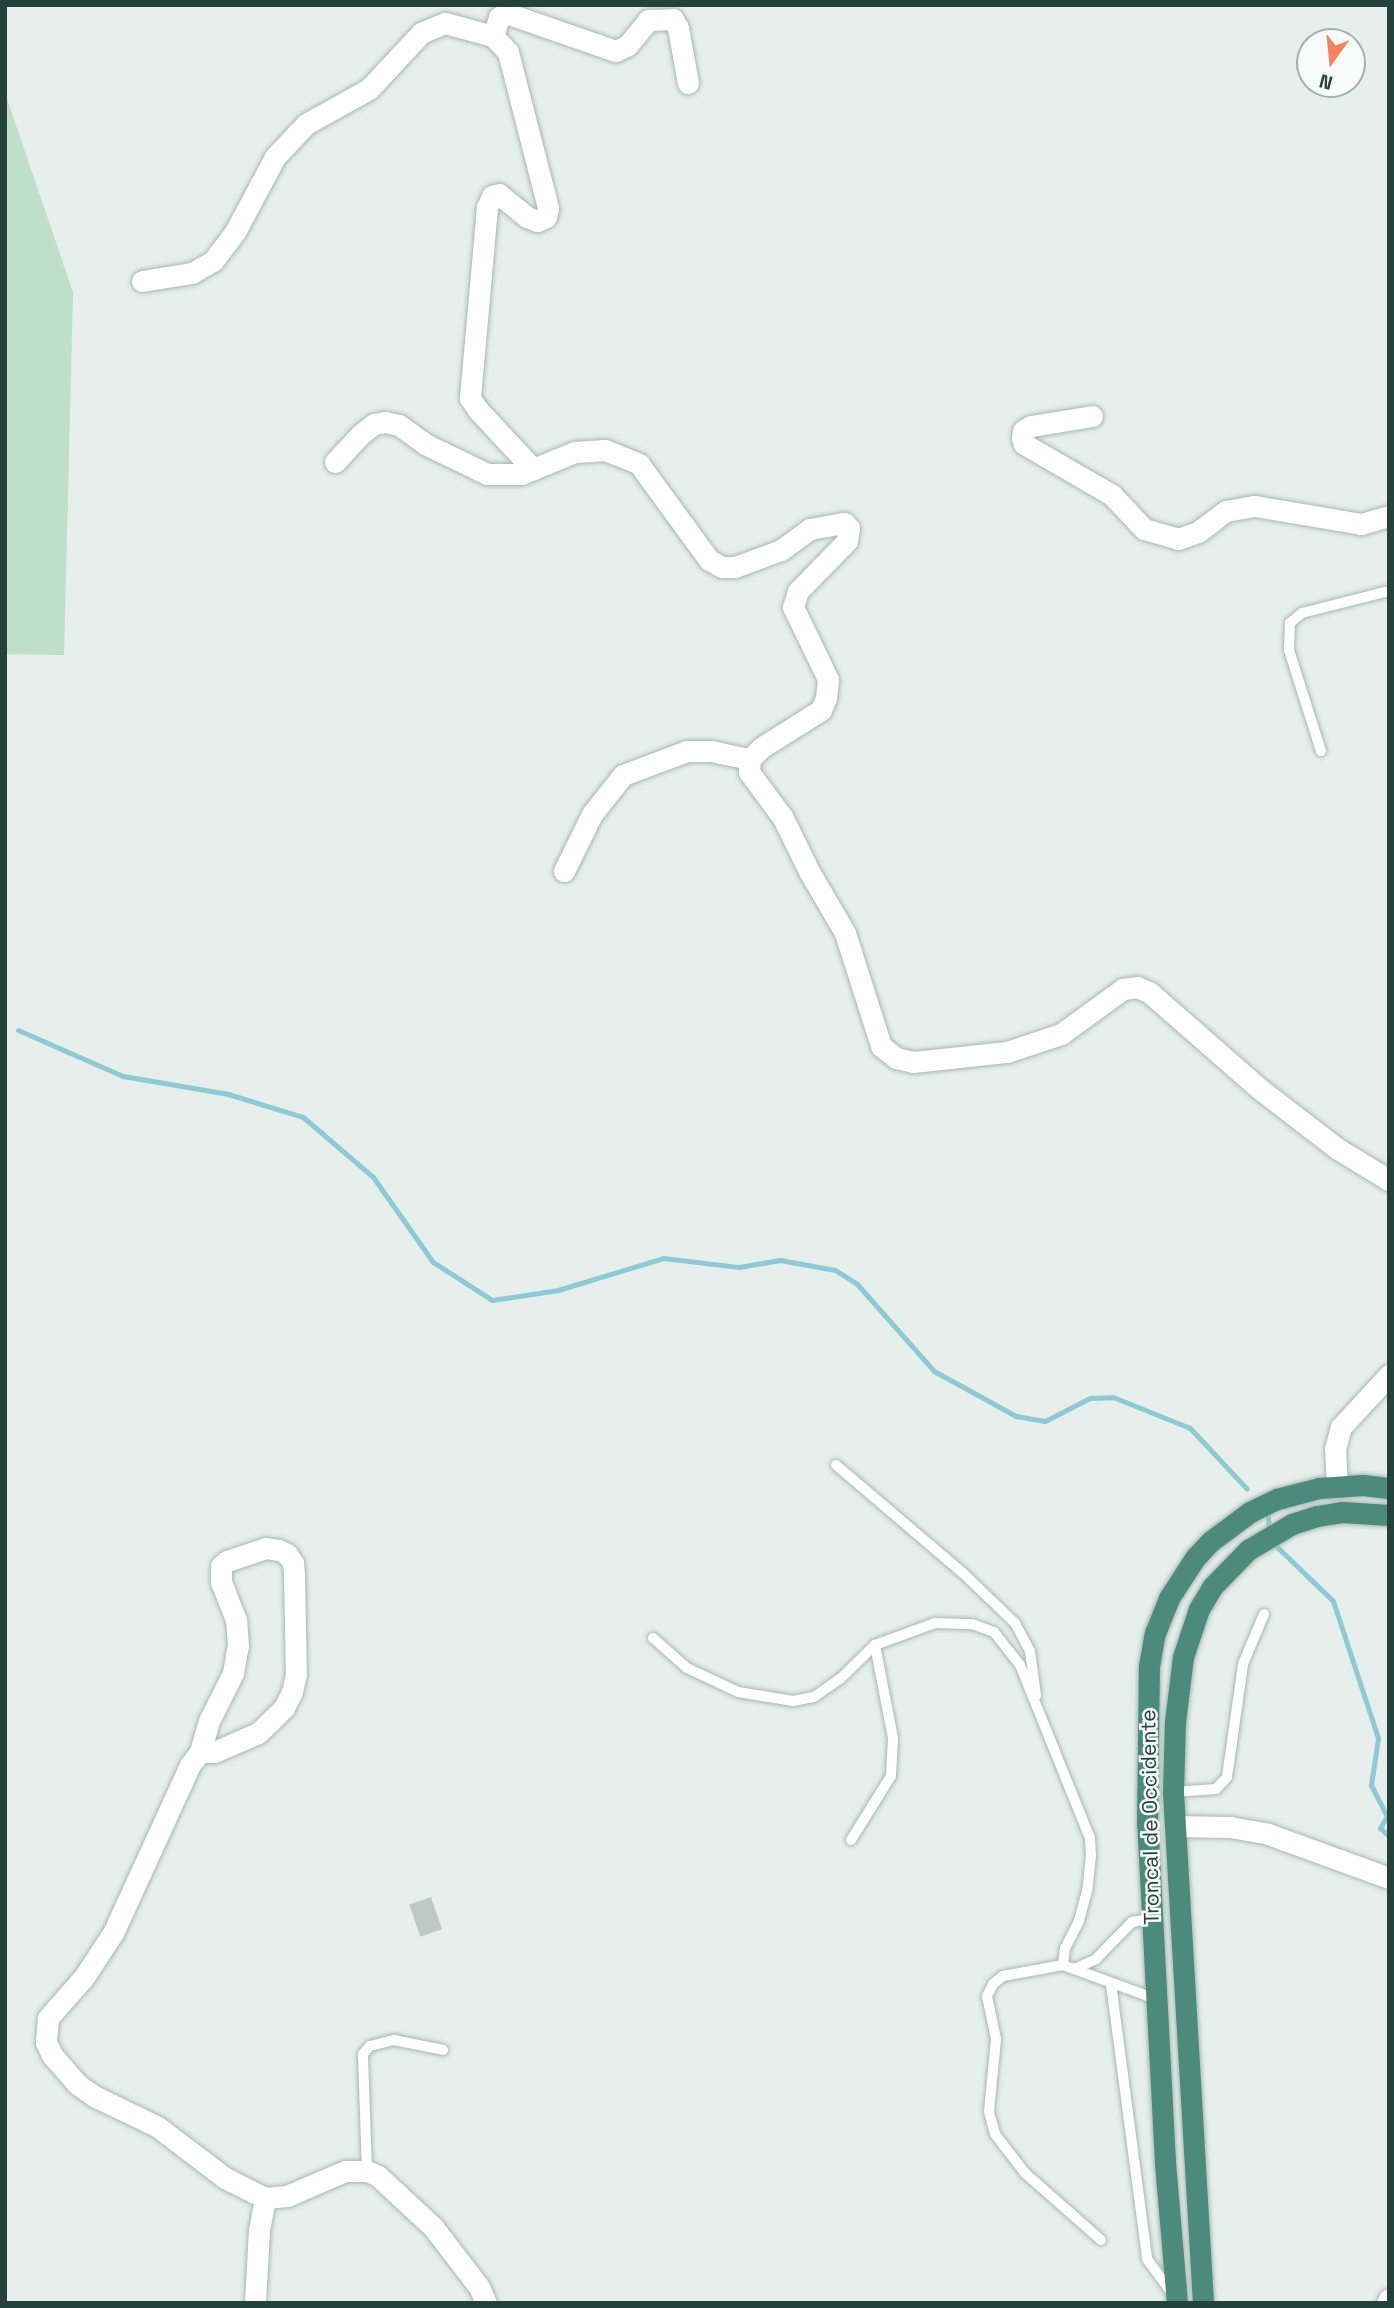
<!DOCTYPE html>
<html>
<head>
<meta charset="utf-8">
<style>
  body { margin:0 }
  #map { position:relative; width:1394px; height:2308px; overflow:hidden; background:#e6efeb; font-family:"Space Grotesk",sans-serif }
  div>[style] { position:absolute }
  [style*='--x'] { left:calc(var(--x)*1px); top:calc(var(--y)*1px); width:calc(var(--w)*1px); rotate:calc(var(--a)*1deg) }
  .green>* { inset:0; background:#bfe0c8 }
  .stream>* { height:5px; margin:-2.5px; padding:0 2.5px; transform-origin:2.5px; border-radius:2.5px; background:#8ec9d4 }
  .building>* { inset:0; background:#bbcac4; transform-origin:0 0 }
  .roads { filter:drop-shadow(0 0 2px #a8b8b2) drop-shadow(0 0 2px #a8b8b2) }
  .service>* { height:10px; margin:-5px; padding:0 5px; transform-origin:5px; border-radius:5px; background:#fff }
  .minor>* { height:21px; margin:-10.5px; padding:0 10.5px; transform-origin:10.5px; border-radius:10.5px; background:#fff }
  .trunk>* { height:21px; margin:-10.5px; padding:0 10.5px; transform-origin:10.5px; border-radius:10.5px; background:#4c8a7c }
  span { translate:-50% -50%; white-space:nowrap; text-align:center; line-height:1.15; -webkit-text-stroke:5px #f7fbf9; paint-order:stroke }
  .street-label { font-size:21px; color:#24423a }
  .frame { position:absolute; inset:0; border:7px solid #24423a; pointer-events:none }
  .north { position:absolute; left:1296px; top:28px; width:70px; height:70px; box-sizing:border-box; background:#f7fbf9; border:2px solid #a3b1ad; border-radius:50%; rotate:195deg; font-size:19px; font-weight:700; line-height:28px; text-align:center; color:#24423a }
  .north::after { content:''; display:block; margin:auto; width:24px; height:32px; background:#f4845f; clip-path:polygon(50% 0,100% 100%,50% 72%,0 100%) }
</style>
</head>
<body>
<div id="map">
  <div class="green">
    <i style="clip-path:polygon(5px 93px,73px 292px,64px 655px,5px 654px)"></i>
  </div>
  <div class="stream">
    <i style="--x:18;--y:1030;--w:115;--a:23.7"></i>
    <i style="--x:123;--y:1076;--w:107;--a:9.7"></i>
    <i style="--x:228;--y:1094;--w:78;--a:17"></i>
    <i style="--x:303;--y:1117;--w:92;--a:40.6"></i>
    <i style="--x:373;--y:1177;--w:104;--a:54.8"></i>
    <i style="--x:433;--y:1262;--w:70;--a:32.8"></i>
    <i style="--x:492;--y:1300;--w:67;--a:-8.6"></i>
    <i style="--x:558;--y:1290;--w:110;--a:-16.9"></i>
    <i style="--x:663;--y:1258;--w:77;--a:6.8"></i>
    <i style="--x:739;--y:1267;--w:42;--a:-9.7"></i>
    <i style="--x:780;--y:1260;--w:56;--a:10.3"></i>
    <i style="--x:835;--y:1270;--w:26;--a:32"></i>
    <i style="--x:857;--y:1284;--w:116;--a:48.5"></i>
    <i style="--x:934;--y:1371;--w:94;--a:28.8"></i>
    <i style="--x:1016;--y:1416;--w:29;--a:10"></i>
    <i style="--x:1045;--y:1421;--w:51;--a:-27.1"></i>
    <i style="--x:1090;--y:1398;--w:23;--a:-2"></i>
    <i style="--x:1113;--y:1397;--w:83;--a:21.9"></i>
    <i style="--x:1190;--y:1428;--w:83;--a:46.9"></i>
    <i style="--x:1268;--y:1517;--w:14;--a:86"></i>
    <i style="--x:1273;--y:1543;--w:83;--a:44"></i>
    <i style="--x:1333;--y:1601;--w:144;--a:71.8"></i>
    <i style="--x:1378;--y:1738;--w:48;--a:98.5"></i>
    <i style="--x:1371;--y:1785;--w:35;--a:63"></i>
    <i style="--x:1387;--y:1816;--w:14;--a:120"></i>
    <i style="--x:1380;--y:1828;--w:12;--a:42"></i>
  </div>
  <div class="building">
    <i style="left:431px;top:1897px;width:34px;height:23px;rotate:71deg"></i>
  </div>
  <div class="roads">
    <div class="service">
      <i style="--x:1321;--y:751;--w:106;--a:-107.6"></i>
      <i style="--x:1289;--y:650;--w:27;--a:-88"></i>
      <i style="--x:1290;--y:623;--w:16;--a:-40"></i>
      <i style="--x:1302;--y:613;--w:90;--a:-14.2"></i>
      <i style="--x:836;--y:1465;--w:168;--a:40.4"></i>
      <i style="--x:964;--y:1574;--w:71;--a:43.9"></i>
      <i style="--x:1015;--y:1623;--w:32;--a:62"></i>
      <i style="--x:1030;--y:1651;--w:45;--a:82.4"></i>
      <i style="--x:653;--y:1638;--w:45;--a:41.4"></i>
      <i style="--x:687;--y:1668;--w:56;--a:25.2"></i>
      <i style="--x:738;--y:1692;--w:56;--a:9.3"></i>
      <i style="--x:793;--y:1701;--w:21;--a:-11"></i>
      <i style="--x:814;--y:1697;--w:32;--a:-35"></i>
      <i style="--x:840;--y:1679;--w:49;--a:-44.2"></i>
      <i style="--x:875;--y:1645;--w:64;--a:-20.1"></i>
      <i style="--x:935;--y:1623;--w:37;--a:2"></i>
      <i style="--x:972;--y:1624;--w:23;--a:20"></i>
      <i style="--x:994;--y:1632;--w:42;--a:51.8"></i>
      <i style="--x:1020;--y:1665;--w:187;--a:68"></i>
      <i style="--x:1090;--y:1838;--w:17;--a:87"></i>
      <i style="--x:1091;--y:1855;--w:36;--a:96"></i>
      <i style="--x:1087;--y:1891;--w:31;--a:105"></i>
      <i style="--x:1079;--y:1921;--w:30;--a:117"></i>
      <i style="--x:1065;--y:1948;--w:17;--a:97"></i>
      <i style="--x:1173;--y:1792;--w:43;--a:-4"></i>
      <i style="--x:1216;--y:1789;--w:16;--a:-47"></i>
      <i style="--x:1227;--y:1777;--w:114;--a:-81.9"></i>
      <i style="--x:1243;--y:1664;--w:54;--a:-67.2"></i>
      <i style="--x:851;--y:1840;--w:75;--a:-58"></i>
      <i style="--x:891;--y:1776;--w:38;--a:-87"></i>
      <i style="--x:893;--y:1738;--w:95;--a:-101"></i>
      <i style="--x:1074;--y:1969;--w:24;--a:-24"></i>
      <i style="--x:1096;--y:1959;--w:52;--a:-45.8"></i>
      <i style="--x:1132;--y:1922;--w:20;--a:-9"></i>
      <i style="--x:1111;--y:1984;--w:277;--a:82.5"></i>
      <i style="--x:1147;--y:2259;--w:42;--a:53.7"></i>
      <i style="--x:367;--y:2171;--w:117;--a:-92"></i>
      <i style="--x:363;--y:2054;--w:11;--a:-49"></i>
      <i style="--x:370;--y:2046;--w:25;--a:-14"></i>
      <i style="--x:394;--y:2040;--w:50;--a:11.5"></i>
      <i style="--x:1101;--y:2240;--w:101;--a:-138.6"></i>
      <i style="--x:1025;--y:2173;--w:49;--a:-127.6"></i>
      <i style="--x:995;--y:2134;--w:24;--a:-105"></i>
      <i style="--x:989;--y:2111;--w:72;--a:-84.4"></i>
      <i style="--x:996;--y:2039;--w:44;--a:-101.8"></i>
      <i style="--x:987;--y:1996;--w:13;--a:-63"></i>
      <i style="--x:993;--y:1984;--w:13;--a:-39"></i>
      <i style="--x:1003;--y:1976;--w:61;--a:-10.4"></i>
      <i style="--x:1063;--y:1965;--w:99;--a:20.1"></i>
    </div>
    <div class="minor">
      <i style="--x:493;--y:36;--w:20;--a:-72"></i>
      <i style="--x:499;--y:17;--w:8;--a:-30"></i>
      <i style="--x:506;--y:13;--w:116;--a:19.1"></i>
      <i style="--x:616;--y:51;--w:13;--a:-27"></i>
      <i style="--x:628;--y:45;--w:32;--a:-51"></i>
      <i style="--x:648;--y:20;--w:25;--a:-2"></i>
      <i style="--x:673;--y:19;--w:10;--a:61"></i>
      <i style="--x:678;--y:28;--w:56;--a:79.7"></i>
      <i style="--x:142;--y:281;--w:51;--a:-9.1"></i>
      <i style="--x:192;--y:273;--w:24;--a:-30"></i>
      <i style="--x:213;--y:261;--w:36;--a:-53"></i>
      <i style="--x:235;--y:232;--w:85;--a:-61.9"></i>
      <i style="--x:275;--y:157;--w:45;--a:-46.8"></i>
      <i style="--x:306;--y:124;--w:72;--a:-29.1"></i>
      <i style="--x:369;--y:89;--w:76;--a:-47.1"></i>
      <i style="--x:421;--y:33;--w:26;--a:-23"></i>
      <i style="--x:445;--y:23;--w:50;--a:15.2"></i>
      <i style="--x:493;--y:36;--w:22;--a:47"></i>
      <i style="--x:508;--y:52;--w:161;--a:75.6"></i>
      <i style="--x:548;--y:208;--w:9;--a:103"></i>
      <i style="--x:546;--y:217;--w:10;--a:156"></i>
      <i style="--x:537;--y:221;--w:11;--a:-158"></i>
      <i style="--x:527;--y:217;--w:36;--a:-141"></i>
      <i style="--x:499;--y:194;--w:7;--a:164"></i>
      <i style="--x:492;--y:196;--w:12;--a:114"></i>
      <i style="--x:487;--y:207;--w:192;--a:95.1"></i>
      <i style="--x:470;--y:398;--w:14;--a:56"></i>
      <i style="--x:478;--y:410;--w:81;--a:47"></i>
      <i style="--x:1092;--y:416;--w:62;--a:170.7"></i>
      <i style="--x:1031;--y:426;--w:9;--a:148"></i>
      <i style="--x:1023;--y:431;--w:7;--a:98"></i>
      <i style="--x:1022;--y:438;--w:6;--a:72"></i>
      <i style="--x:1024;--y:444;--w:102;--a:30.1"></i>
      <i style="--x:1112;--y:495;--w:47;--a:46.7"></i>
      <i style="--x:1144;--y:529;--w:35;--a:16"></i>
      <i style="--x:1178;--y:539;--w:21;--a:-19"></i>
      <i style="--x:1198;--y:532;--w:35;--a:-37"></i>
      <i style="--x:1226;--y:511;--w:29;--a:-10"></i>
      <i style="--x:1255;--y:506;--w:108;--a:9.6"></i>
      <i style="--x:1361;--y:524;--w:29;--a:-16"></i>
      <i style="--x:335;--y:462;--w:38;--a:-47"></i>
      <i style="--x:361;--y:434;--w:16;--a:-38"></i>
      <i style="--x:374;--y:424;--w:11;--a:-10"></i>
      <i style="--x:385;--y:422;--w:14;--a:12"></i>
      <i style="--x:399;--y:425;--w:32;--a:36"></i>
      <i style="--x:425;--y:444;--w:69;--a:25.8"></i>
      <i style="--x:487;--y:474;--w:34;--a:0"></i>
      <i style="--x:521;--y:474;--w:58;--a:-22.2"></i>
      <i style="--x:575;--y:452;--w:30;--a:-4"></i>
      <i style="--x:605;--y:450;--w:37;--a:22"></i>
      <i style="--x:639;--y:464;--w:119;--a:53.9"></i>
      <i style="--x:709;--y:560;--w:15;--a:28"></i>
      <i style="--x:722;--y:567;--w:13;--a:0"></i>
      <i style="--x:735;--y:567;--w:49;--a:-20.3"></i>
      <i style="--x:781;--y:550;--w:36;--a:-36"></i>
      <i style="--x:810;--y:529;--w:35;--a:-10"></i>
      <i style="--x:844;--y:523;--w:7;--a:45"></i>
      <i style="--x:849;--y:528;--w:13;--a:99"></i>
      <i style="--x:847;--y:541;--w:70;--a:134.4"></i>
      <i style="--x:798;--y:591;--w:17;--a:107"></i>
      <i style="--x:793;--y:607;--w:80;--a:64.1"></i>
      <i style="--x:828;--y:679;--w:19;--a:96"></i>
      <i style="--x:826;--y:698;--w:13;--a:113"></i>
      <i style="--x:821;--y:710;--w:71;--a:147.7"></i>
      <i style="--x:761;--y:748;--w:16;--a:135"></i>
      <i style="--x:750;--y:759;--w:13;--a:94"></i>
      <i style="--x:749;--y:772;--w:57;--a:53.5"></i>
      <i style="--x:783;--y:818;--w:61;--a:63.9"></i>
      <i style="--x:810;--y:873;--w:69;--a:59.7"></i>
      <i style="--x:845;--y:933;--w:119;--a:72.3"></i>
      <i style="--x:881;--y:1046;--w:19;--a:39"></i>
      <i style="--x:896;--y:1058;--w:17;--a:13"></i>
      <i style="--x:913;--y:1062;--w:95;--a:-6.1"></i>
      <i style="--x:1007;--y:1052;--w:57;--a:-18.4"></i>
      <i style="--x:1061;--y:1034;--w:77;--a:-36"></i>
      <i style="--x:1123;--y:989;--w:14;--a:-8"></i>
      <i style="--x:1137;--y:987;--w:13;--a:23"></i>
      <i style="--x:1149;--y:992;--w:149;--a:41.2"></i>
      <i style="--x:1261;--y:1090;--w:97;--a:37.5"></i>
      <i style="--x:1338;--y:1149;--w:60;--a:31.3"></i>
      <i style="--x:564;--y:871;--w:64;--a:-63.8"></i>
      <i style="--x:592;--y:814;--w:50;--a:-51.5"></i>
      <i style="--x:623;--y:775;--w:68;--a:-20.6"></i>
      <i style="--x:687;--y:751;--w:24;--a:0"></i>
      <i style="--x:711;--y:751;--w:40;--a:12"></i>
      <i style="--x:1337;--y:1485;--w:36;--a:-93"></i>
      <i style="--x:1335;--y:1449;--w:23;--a:-75"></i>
      <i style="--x:1341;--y:1427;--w:71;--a:-47.3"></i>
      <i style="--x:200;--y:1752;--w:32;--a:-74"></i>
      <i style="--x:209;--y:1721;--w:54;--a:-63.4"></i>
      <i style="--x:233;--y:1673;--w:27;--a:-80"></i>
      <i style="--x:238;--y:1646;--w:26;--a:-94"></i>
      <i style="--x:236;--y:1620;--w:41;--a:-111.5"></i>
      <i style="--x:221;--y:1582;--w:16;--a:-90"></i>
      <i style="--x:221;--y:1566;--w:8;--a:-40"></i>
      <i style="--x:227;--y:1561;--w:41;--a:-18.4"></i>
      <i style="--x:266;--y:1548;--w:13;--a:9"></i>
      <i style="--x:279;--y:1550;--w:9;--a:27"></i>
      <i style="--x:287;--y:1554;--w:11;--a:56"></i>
      <i style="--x:293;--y:1563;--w:11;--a:85"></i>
      <i style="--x:294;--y:1574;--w:100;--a:88.9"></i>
      <i style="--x:296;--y:1674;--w:18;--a:103"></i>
      <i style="--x:292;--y:1692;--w:18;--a:117"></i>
      <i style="--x:284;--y:1708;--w:36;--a:136"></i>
      <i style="--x:258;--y:1733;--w:48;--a:156.6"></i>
      <i style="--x:214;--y:1752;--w:14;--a:180"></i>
      <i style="--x:200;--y:1752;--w:16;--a:128"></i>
      <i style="--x:190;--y:1765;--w:185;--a:114.6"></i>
      <i style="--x:113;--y:1933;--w:53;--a:123.4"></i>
      <i style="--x:84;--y:1977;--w:55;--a:131.3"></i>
      <i style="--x:48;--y:2018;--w:24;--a:95"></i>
      <i style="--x:46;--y:2042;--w:14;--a:65"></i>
      <i style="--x:52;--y:2055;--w:38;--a:49"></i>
      <i style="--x:77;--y:2084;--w:21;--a:35"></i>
      <i style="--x:94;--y:2096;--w:71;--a:25.8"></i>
      <i style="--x:158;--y:2127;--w:84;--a:37.3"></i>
      <i style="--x:225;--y:2178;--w:45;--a:26.6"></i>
      <i style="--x:265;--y:2198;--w:22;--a:-5"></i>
      <i style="--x:287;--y:2196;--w:63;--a:-23.3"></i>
      <i style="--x:345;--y:2171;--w:22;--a:0"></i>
      <i style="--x:367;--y:2171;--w:12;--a:24"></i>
      <i style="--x:378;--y:2176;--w:75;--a:42.8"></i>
      <i style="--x:433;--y:2227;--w:76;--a:52.5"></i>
      <i style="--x:479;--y:2287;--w:17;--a:66"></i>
      <i style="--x:1175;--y:1826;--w:55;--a:1"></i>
      <i style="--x:1230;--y:1827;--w:39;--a:10"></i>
      <i style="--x:1268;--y:1834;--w:129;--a:20"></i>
      <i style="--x:255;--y:2303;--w:73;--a:-86.9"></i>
      <i style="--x:259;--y:2230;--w:33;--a:-79"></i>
      <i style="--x:1387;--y:2303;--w:4;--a:-63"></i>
    </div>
    <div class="trunk">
      <i style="--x:1177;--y:2303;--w:142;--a:-94.9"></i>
      <i style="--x:1165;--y:2162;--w:338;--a:-93"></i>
      <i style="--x:1147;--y:1824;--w:158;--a:-89.3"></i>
      <i style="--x:1149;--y:1666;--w:34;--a:-80"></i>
      <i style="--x:1155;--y:1633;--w:38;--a:-68"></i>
      <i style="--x:1169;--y:1598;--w:48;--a:-57"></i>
      <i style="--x:1195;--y:1558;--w:23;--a:-47"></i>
      <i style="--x:1211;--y:1541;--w:49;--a:-36.6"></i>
      <i style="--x:1250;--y:1512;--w:30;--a:-26"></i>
      <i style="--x:1277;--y:1499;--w:43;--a:-14.7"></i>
      <i style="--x:1319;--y:1488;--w:44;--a:-3.9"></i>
      <i style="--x:1363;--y:1485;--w:26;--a:7"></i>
      <i style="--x:1203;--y:2303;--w:512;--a:-93.36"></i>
      <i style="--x:1173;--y:1792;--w:70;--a:-88.4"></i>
      <i style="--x:1175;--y:1722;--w:65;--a:-83"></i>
      <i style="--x:1183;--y:1657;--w:51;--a:-71.6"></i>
      <i style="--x:1199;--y:1609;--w:26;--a:-59"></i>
      <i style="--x:1212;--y:1587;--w:52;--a:-45.8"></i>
      <i style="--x:1248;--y:1550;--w:51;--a:-30.6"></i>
      <i style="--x:1292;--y:1524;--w:26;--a:-18"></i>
      <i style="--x:1317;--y:1516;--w:25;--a:-9"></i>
      <i style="--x:1342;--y:1512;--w:47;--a:3.7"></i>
    </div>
  </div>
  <div class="street-label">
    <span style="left:1150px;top:1817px;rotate:-91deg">Troncal de Occidente</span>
  </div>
  <div class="frame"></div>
  <div class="north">N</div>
</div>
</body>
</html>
